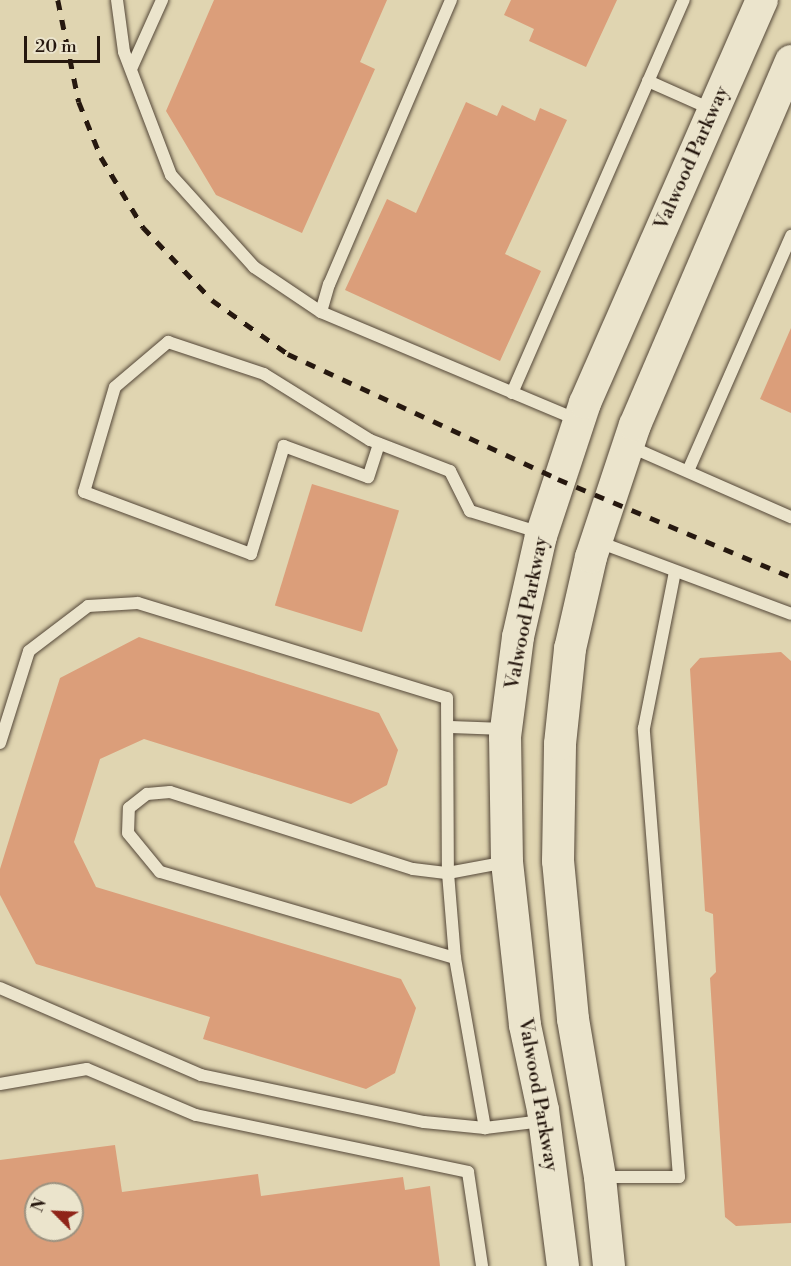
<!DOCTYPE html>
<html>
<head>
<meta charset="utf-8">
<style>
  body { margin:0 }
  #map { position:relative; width:791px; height:1266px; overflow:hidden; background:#e0d5b1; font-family:"Libre Bodoni",serif }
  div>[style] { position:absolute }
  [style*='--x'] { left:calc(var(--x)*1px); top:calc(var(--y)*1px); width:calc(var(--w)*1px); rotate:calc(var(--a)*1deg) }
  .building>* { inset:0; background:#db9e7a; transform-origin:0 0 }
  .roads { filter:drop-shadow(0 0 2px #544738) drop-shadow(0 0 2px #544738) }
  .lane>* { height:12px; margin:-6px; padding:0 6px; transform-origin:6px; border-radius:6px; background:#ebe4cc }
  .secondary>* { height:32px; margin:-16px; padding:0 16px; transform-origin:16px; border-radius:16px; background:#ebe4cc }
  .rail>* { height:4.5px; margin-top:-2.25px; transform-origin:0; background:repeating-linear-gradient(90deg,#26180f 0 10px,transparent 0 20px) }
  span { translate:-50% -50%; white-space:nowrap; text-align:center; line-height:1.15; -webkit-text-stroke:4.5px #ebe4cc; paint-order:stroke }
  .street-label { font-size:20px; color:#26180f }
  .north { position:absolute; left:24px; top:1182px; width:60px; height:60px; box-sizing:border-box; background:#ebe4cc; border:2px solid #9c9280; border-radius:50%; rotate:294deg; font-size:16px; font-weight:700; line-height:24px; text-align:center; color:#26180f }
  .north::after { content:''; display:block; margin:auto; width:21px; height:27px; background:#8f2418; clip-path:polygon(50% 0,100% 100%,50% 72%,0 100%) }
  .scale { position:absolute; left:24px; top:36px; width:76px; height:27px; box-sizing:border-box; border:3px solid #26180f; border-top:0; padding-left:8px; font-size:18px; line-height:21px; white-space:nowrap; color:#26180f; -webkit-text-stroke:4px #ebe4cc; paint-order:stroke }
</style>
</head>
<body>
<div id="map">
  <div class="building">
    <i style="clip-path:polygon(214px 0,387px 0,360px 62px,375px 69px,302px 233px,216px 195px,166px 111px)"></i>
    <i style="clip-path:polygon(511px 0,617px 0,586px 67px,529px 41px,534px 29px,504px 15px)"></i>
    <i style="clip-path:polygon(466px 102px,497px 116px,502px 105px,535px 121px,540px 108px,567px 120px,505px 254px,541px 271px,500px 361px,345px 290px,387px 199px,416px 213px)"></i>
    <i style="clip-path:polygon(791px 328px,791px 413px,760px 399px)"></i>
    <i style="left:312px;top:484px;width:91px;height:127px;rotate:17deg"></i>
    <i style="clip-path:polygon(139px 637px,379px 713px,398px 750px,387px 785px,351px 804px,144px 739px,100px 759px,74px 842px,96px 887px,401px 979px,416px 1008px,395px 1073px,366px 1089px,203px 1039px,210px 1017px,36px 964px,0 895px,0 869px,23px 795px,60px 678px)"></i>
    <i style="clip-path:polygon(781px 652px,791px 661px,791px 1223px,736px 1226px,725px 1217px,710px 978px,716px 972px,713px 914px,705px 911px,690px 669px,700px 658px)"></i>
    <i style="clip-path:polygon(evenodd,115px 1145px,122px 1192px,258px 1174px,261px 1196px,403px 1177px,405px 1190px,430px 1186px,440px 1266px,0 1266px,0 1160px,115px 1145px,36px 1194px,72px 1194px,72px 1230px,36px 1230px,36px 1194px)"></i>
  </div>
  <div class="roads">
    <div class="lane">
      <i style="--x:117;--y:0;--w:52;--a:82.3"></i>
      <i style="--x:124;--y:52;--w:132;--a:69.1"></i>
      <i style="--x:171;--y:175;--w:124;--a:47.9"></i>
      <i style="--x:254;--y:267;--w:81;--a:33.9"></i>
      <i style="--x:451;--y:0;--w:309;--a:113.2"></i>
      <i style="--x:329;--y:284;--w:29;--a:106"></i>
      <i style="--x:321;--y:312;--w:279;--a:22.8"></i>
      <i style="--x:131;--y:69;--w:76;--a:-65.8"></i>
      <i style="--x:648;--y:81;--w:71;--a:24"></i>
      <i style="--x:512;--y:393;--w:429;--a:-66.4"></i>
      <i style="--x:379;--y:444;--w:35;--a:108"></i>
      <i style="--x:368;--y:477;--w:90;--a:-159.7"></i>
      <i style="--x:284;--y:446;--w:113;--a:107"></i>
      <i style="--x:251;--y:554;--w:178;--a:-159.6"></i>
      <i style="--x:84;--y:492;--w:109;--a:-73.6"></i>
      <i style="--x:115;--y:387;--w:70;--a:-40.3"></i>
      <i style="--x:168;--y:342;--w:101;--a:18.4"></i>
      <i style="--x:264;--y:374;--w:125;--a:31.9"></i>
      <i style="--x:370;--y:440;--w:86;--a:21.2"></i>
      <i style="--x:450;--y:471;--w:45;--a:63.4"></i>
      <i style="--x:470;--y:511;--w:74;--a:17.2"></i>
      <i style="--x:629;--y:446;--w:177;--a:23.7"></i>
      <i style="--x:688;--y:471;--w:257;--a:-66.3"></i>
      <i style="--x:596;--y:541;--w:208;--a:20.5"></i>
      <i style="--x:450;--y:727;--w:55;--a:2.1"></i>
      <i style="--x:0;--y:743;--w:96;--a:-72.5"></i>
      <i style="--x:29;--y:651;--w:74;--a:-37.3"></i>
      <i style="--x:88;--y:606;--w:50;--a:-3.4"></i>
      <i style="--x:138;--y:603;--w:323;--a:17.1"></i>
      <i style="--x:447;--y:698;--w:175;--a:89.7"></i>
      <i style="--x:448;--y:873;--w:85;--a:85.3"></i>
      <i style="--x:455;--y:958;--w:173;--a:80"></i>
      <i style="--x:455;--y:958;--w:307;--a:-163.7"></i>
      <i style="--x:160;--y:872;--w:50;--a:-129.4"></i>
      <i style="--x:128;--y:833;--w:25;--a:-88"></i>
      <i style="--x:129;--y:808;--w:23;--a:-38"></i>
      <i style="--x:147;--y:794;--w:23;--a:-5"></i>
      <i style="--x:170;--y:792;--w:255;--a:17.6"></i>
      <i style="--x:413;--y:869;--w:35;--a:7"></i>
      <i style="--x:448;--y:873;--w:59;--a:-10.7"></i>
      <i style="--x:0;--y:988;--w:219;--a:23.4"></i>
      <i style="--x:201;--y:1075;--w:228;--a:11.9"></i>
      <i style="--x:424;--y:1122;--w:61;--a:5.6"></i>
      <i style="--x:485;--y:1128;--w:58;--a:-6.9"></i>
      <i style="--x:0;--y:1084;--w:88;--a:-9.8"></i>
      <i style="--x:87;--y:1069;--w:118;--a:22.9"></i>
      <i style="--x:196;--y:1115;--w:278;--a:11.8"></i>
      <i style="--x:468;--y:1172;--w:95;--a:81.5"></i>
      <i style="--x:601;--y:1177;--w:78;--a:0"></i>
      <i style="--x:679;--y:1177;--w:450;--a:-94.5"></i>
      <i style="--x:644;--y:728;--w:160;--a:-78.8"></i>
    </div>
    <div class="secondary">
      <i style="--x:563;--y:1266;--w:157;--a:-97.3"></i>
      <i style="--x:543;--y:1110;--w:87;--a:-102"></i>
      <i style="--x:525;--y:1025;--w:164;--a:-96.3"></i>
      <i style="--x:507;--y:862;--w:125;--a:-90.9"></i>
      <i style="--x:505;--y:737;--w:101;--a:-82.6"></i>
      <i style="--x:518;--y:637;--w:104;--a:-77.2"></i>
      <i style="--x:541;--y:536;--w:140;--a:-71.7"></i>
      <i style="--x:585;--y:403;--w:440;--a:-66.3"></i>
      <i style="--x:609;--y:1266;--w:89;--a:-95.8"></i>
      <i style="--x:600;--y:1177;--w:160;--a:-99.7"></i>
      <i style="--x:573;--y:1019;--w:159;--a:-95.4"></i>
      <i style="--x:558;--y:861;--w:117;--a:-89"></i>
      <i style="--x:560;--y:744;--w:96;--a:-84"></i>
      <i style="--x:570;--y:649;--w:94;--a:-77.1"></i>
      <i style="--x:591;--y:557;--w:139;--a:-71.6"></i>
      <i style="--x:635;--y:425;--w:396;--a:-66.8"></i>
    </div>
  </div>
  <div class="rail">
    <i style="--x:58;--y:0;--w:104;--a:78.4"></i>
    <i style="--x:79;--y:102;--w:59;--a:68.2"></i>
    <i style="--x:101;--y:157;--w:82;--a:59"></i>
    <i style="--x:143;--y:227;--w:100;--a:46.6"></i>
    <i style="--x:212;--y:300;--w:93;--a:35.4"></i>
    <i style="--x:288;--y:354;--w:298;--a:24.8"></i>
    <i style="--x:558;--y:479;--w:253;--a:22.8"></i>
  </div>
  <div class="street-label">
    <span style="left:692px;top:158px;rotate:-66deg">Valwood Parkway</span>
    <span style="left:527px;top:613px;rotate:-79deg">Valwood Parkway</span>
    <span style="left:538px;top:1095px;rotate:80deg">Valwood Parkway</span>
  </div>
  <div class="north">N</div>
  <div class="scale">20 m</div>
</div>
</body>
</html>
